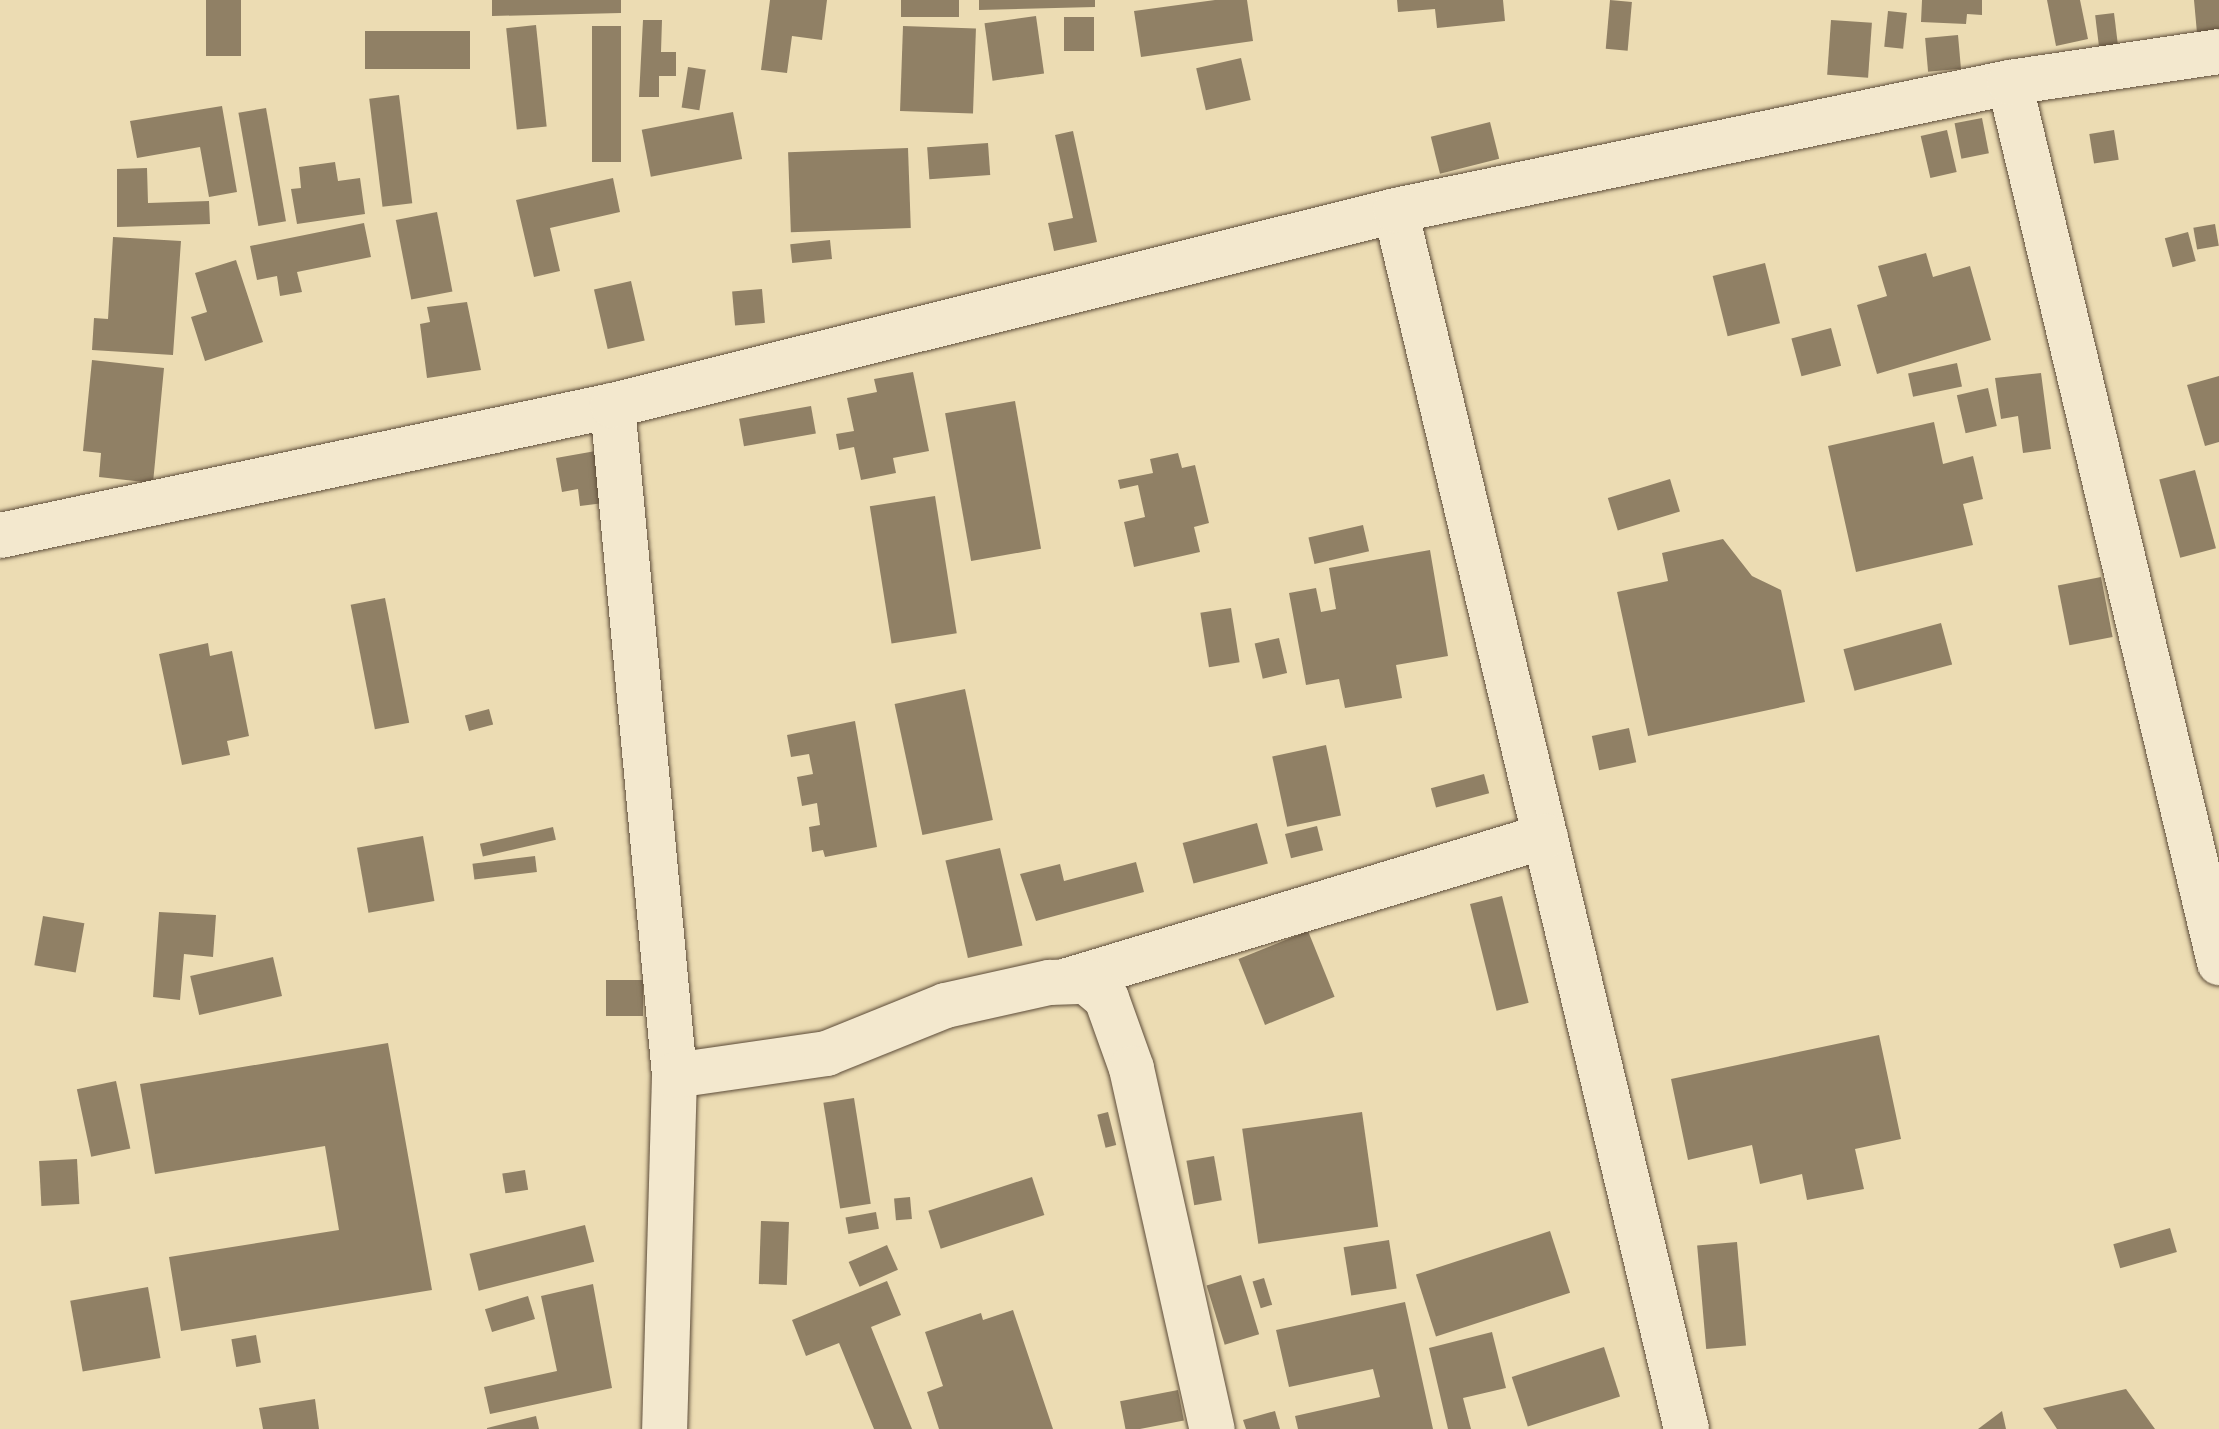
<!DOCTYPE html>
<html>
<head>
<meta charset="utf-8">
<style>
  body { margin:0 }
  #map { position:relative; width:2219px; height:1429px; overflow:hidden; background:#ecdcb3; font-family:Vollkorn,serif }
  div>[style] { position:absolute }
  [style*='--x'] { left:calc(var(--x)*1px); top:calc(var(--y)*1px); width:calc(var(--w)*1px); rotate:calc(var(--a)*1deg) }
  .building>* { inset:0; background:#908065; transform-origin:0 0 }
  .roads { filter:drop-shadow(0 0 2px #5d4c39) drop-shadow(0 0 2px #5d4c39) }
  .street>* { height:45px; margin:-22.5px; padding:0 22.5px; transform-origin:22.5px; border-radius:22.5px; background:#f3e8ce }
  span { translate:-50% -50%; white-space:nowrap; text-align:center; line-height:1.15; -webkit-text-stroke:8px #f3e8ce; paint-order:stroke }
</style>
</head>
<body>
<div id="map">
  <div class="building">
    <i style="left:206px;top:0;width:35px;height:56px"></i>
    <i style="clip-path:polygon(492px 0,621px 0,621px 13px,492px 16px)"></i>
    <i style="clip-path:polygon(770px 0,827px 0,822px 40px,792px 36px,787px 73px,761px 70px)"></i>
    <i style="left:901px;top:0;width:58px;height:17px"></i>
    <i style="clip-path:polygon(979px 0,1095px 0,1095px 7px,979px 10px)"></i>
    <i style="clip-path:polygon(1215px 0,1247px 0,1253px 41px,1141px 57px,1134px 11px)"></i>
    <i style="clip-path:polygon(1397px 0,1503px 0,1505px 21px,1437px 28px,1435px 9px,1398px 12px)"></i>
    <i style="left:1610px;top:0;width:22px;height:49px;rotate:5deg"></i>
    <i style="clip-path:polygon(1922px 0,1982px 0,1982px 15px,1967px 14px,1966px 24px,1921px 22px)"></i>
    <i style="clip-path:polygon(2047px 0,2080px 0,2088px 39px,2056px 46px)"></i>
    <i style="clip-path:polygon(2194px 0,2219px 0,2219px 31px,2197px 33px)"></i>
    <i style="left:1888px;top:11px;width:19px;height:36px;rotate:6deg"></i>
    <i style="left:2114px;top:13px;width:33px;height:19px;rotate:83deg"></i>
    <i style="left:1036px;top:16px;width:58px;height:52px;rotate:82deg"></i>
    <i style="left:1064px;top:17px;width:30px;height:34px"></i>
    <i style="clip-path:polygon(643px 20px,662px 20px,661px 52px,676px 52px,676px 76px,659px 76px,659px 97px,639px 97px)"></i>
    <i style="left:1831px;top:20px;width:41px;height:55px;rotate:4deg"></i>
    <i style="left:536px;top:25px;width:102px;height:30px;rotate:84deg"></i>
    <i style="left:592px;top:26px;width:29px;height:136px"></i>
    <i style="left:903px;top:26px;width:73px;height:85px;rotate:2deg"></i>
    <i style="left:365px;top:31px;width:105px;height:38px"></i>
    <i style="left:1958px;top:35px;width:34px;height:33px;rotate:85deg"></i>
    <i style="left:1241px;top:58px;width:43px;height:46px;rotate:77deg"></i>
    <i style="left:688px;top:67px;width:18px;height:41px;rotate:9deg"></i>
    <i style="left:399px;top:95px;width:109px;height:30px;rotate:83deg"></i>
    <i style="clip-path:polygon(222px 106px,237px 192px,209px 197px,200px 147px,137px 158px,130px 121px)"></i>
    <i style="left:266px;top:108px;width:115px;height:28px;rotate:80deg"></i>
    <i style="left:733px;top:112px;width:48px;height:93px;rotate:79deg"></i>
    <i style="left:1982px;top:118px;width:36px;height:28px;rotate:79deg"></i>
    <i style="left:1490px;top:122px;width:38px;height:61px;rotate:76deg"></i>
    <i style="left:1947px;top:130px;width:43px;height:27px;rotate:77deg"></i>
    <i style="left:2114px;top:130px;width:30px;height:25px;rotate:81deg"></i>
    <i style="clip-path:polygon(1073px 131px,1097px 242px,1054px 251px,1048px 223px,1073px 218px,1055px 135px)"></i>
    <i style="left:988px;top:143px;width:32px;height:61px;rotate:86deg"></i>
    <i style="left:908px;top:148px;width:80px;height:120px;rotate:88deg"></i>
    <i style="clip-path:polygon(335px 162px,338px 181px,360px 178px,365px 214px,297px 224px,291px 189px,301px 188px,299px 167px)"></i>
    <i style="clip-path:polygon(147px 168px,148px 203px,209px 201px,210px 224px,117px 227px,117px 169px)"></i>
    <i style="clip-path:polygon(613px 178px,620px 212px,550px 228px,560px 271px,534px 277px,516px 200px)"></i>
    <i style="left:437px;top:212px;width:81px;height:42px;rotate:79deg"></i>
    <i style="clip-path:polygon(364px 223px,371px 257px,297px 272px,302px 292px,280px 296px,277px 276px,257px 280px,250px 246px)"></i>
    <i style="left:2215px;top:224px;width:22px;height:22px;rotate:80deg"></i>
    <i style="left:2188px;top:232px;width:30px;height:24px;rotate:75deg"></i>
    <i style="clip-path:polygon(113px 237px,181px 241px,173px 355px,92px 350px,94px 318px,108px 319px)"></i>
    <i style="left:830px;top:240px;width:19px;height:40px;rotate:84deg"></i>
    <i style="clip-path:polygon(1926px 253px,1933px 277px,1970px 266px,1991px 340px,1877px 374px,1857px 305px,1887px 296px,1878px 266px)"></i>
    <i style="clip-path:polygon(236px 260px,263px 342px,205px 361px,191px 317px,207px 312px,195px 273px)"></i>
    <i style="left:1765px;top:263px;width:62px;height:54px;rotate:76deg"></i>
    <i style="left:631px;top:281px;width:61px;height:38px;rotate:77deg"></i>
    <i style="left:762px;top:289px;width:34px;height:30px;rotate:85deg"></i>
    <i style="clip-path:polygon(467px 302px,481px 370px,427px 378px,420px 324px,430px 322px,427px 307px)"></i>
    <i style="left:1831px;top:328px;width:39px;height:41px;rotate:75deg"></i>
    <i style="clip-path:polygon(92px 360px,164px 368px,153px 483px,99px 477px,101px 453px,83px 451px)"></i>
    <i style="left:1957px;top:363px;width:24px;height:50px;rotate:78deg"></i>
    <i style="clip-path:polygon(913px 372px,929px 451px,893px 458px,896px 473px,861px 480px,854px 447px,839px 450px,836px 434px,854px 431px,847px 398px,877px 392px,874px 379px)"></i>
    <i style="clip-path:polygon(2041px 373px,2051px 449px,2023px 453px,2018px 416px,2001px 419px,1995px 378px)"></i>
    <i style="clip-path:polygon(2219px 376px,2219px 442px,2205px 446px,2187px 385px)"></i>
    <i style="left:1988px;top:388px;width:39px;height:32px;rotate:77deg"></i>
    <i style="left:1015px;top:401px;width:150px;height:71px;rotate:80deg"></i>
    <i style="left:811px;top:406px;width:28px;height:73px;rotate:80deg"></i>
    <i style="clip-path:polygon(1934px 422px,1943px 464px,1973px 456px,1983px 499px,1963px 504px,1973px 545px,1856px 572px,1828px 446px)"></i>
    <i style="clip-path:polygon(607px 449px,612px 502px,580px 506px,578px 489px,562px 492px,556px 458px)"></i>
    <i style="clip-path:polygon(1178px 453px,1182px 468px,1195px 465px,1209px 523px,1194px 527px,1200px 552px,1134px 567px,1124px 522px,1145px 517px,1138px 485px,1120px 489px,1118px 480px,1153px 473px,1150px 459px)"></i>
    <i style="left:2195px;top:470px;width:81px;height:37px;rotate:75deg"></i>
    <i style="left:1670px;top:479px;width:34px;height:65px;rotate:73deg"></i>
    <i style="left:935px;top:496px;width:139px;height:66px;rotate:81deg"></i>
    <i style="left:1363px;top:525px;width:27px;height:56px;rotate:77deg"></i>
    <i style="clip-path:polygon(1723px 539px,1752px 576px,1781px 590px,1805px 702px,1648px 736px,1617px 592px,1668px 581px,1662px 553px)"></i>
    <i style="clip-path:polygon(1430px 550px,1448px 656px,1396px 665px,1402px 698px,1345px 708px,1339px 679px,1306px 685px,1289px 593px,1316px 588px,1321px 612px,1336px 609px,1329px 568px)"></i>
    <i style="left:2101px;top:577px;width:61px;height:44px;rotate:79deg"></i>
    <i style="left:385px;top:598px;width:127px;height:35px;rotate:79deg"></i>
    <i style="left:1231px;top:608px;width:55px;height:31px;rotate:81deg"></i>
    <i style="left:1941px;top:623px;width:43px;height:101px;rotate:75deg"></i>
    <i style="left:1279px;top:638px;width:36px;height:25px;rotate:77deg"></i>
    <i style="clip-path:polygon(208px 643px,210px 656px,232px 651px,249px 736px,227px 741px,230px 755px,182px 765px,159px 654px)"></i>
    <i style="left:965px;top:689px;width:134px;height:72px;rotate:78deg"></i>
    <i style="left:489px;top:709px;width:16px;height:25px;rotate:75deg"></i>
    <i style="clip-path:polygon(855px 721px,877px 847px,825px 857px,823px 850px,812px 852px,809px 827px,820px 825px,817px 803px,802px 806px,797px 777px,813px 774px,809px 754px,791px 757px,787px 735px)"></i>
    <i style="left:1629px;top:728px;width:35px;height:38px;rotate:78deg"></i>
    <i style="left:1326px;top:745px;width:72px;height:55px;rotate:78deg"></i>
    <i style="left:1484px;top:774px;width:20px;height:55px;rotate:75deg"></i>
    <i style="left:1257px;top:823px;width:42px;height:77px;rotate:75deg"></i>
    <i style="left:1317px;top:826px;width:25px;height:33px;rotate:76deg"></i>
    <i style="left:553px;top:827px;width:13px;height:75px;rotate:77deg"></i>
    <i style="left:423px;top:836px;width:66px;height:67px;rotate:80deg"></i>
    <i style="left:1000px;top:848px;width:100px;height:56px;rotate:77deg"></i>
    <i style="left:535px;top:856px;width:16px;height:63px;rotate:83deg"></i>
    <i style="clip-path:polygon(1136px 862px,1144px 892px,1036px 921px,1020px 874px,1060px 864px,1064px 881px)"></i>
    <i style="left:1502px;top:896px;width:110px;height:33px;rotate:76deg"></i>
    <i style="clip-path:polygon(159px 912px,216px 915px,213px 957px,184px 954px,180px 1000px,153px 997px)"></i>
    <i style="left:43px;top:916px;width:42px;height:50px;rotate:10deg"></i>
    <i style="left:1308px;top:931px;width:71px;height:75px;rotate:68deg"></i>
    <i style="left:273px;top:957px;width:40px;height:85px;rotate:77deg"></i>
    <i style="left:606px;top:980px;width:37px;height:36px"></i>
    <i style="clip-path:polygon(1879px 1035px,1901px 1139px,1855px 1149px,1864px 1189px,1807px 1200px,1802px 1174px,1760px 1184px,1752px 1145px,1688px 1160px,1671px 1079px)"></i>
    <i style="clip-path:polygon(388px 1043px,432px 1290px,181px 1331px,169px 1257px,339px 1230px,325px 1146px,155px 1174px,140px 1084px)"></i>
    <i style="left:116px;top:1081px;width:69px;height:40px;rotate:78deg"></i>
    <i style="left:854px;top:1098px;width:107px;height:31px;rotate:81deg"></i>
    <i style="left:1108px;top:1112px;width:34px;height:11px;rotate:76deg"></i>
    <i style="left:1362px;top:1112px;width:116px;height:121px;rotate:82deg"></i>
    <i style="left:1214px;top:1156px;width:45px;height:28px;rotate:80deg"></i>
    <i style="left:77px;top:1159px;width:45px;height:38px;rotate:87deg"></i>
    <i style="left:525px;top:1170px;width:20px;height:23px;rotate:81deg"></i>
    <i style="left:1032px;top:1177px;width:40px;height:109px;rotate:72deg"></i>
    <i style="left:910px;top:1197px;width:22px;height:16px;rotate:85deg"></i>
    <i style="left:876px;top:1212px;width:17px;height:31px;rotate:80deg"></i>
    <i style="left:761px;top:1221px;width:28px;height:63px;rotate:2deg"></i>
    <i style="left:585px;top:1225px;width:38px;height:119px;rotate:76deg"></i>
    <i style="left:2170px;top:1228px;width:25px;height:59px;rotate:74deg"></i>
    <i style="left:1550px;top:1231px;width:65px;height:141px;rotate:72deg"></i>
    <i style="left:1389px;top:1240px;width:49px;height:46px;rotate:81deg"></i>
    <i style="left:1737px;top:1242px;width:104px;height:40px;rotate:85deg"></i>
    <i style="left:887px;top:1245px;width:27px;height:42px;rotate:66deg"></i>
    <i style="left:1241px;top:1275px;width:62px;height:36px;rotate:73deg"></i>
    <i style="left:1264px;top:1278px;width:28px;height:12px;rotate:73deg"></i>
    <i style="clip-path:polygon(887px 1281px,901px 1315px,871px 1327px,912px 1429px,874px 1429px,839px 1343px,806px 1356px,792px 1320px)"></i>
    <i style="clip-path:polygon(593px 1284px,612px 1388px,490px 1414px,484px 1387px,557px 1371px,541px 1296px)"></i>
    <i style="left:148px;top:1287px;width:72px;height:79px;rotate:80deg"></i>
    <i style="left:528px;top:1296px;width:24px;height:45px;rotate:73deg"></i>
    <i style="clip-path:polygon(1405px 1302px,1433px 1429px,1298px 1429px,1295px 1416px,1380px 1397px,1373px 1369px,1289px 1387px,1276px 1330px)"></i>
    <i style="clip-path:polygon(1013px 1310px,1053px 1429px,939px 1429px,927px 1392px,943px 1386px,925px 1332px,981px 1313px,983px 1320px)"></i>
    <i style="clip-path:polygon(1492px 1332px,1506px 1388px,1463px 1398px,1471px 1429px,1448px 1429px,1429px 1348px)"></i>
    <i style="left:256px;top:1335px;width:28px;height:25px;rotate:80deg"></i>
    <i style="left:1604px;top:1347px;width:52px;height:97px;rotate:72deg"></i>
    <i style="clip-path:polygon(2126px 1389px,2155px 1429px,2057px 1429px,2043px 1408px)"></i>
    <i style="left:1178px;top:1390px;width:31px;height:59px;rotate:79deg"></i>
    <i style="clip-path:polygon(315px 1399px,319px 1429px,263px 1429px,259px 1408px)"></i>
    <i style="clip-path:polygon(1275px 1411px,1280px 1429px,1246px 1429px,1243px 1420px)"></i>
    <i style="clip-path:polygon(2002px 1411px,2006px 1429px,1978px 1429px)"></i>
    <i style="clip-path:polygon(536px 1416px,539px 1429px,487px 1429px,487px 1428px)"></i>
  </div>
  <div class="roads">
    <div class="street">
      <i style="--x:2009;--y:82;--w:905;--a:76.58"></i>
      <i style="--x:1395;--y:210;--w:1253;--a:76.57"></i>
      <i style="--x:612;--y:405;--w:673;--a:84.71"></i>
      <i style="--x:674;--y:1075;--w:354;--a:91.6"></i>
      <i style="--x:0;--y:535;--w:626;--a:-11.99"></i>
      <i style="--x:612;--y:405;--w:807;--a:-13.98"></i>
      <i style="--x:1395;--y:210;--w:627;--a:-11.78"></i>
      <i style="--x:2009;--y:82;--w:212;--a:-8.4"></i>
      <i style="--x:1067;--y:980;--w:499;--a:-16.8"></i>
      <i style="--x:674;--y:1075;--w:154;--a:-8.2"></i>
      <i style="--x:826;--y:1053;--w:128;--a:-22"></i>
      <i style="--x:945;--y:1005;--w:107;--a:-12.5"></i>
      <i style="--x:1049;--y:982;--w:37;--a:-2"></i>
      <i style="--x:1086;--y:981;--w:26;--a:40"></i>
      <i style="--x:1106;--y:998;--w:74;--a:70.3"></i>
      <i style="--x:1131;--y:1068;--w:370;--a:77.4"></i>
    </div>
  </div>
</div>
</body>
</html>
